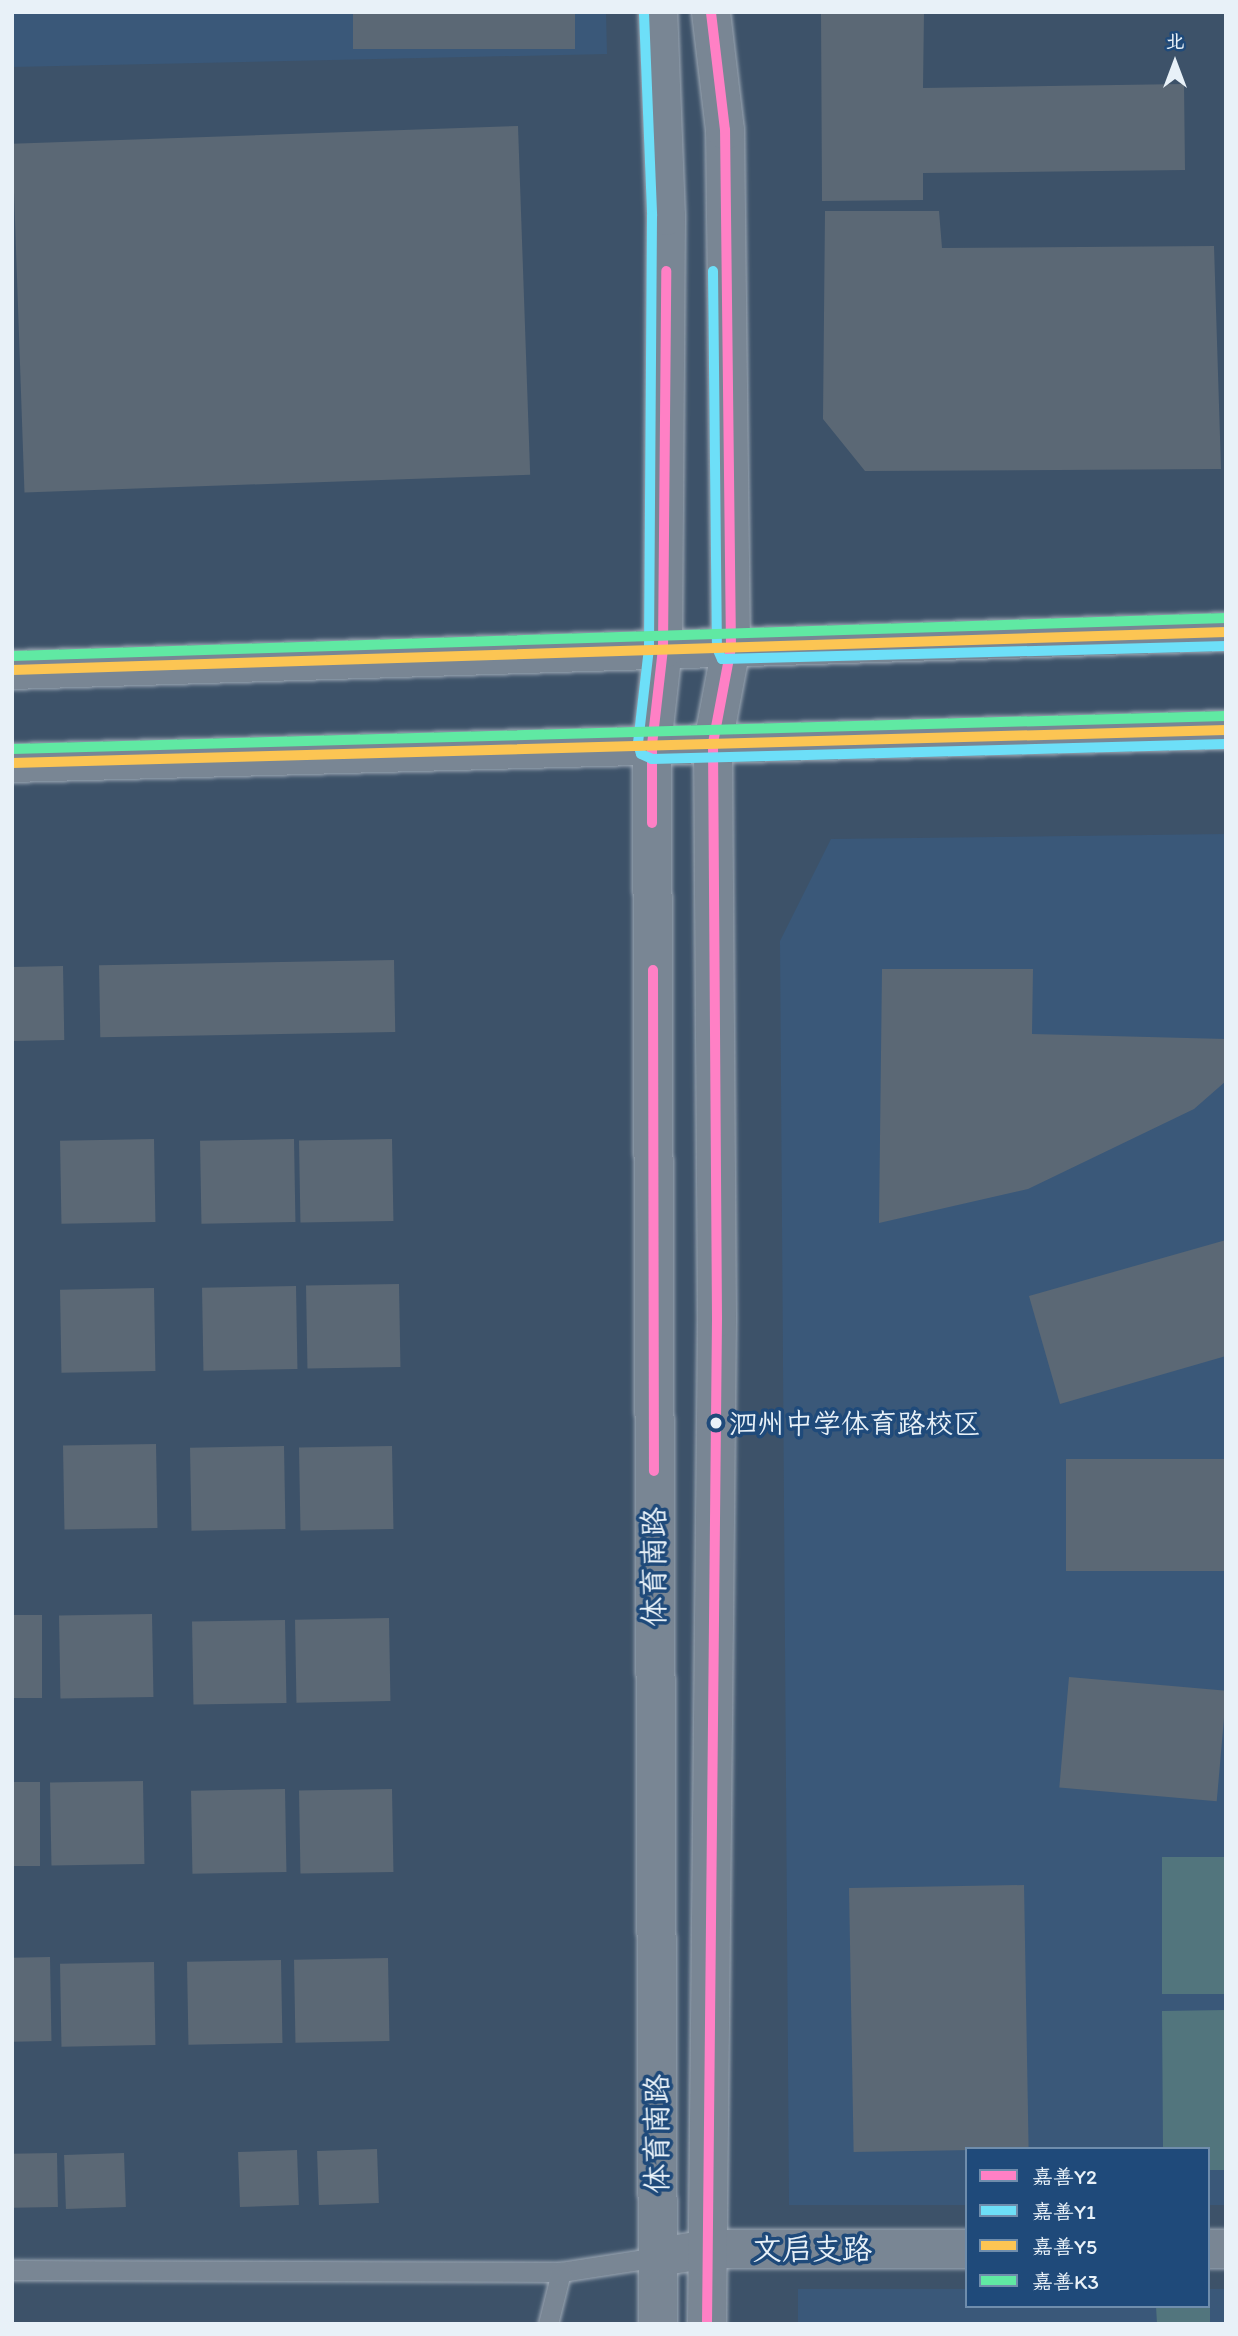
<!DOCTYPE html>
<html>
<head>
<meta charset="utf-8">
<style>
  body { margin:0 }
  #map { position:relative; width:1238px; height:2336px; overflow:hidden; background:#3d5269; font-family:Itim,"LXGW WenKai TC",sans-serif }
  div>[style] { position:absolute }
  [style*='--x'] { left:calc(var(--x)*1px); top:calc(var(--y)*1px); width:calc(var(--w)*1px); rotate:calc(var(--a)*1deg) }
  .built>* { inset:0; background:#3a5879 }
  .green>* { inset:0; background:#52757d; transform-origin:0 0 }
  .building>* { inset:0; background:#5b6875; transform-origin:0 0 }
  .roads { filter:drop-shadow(0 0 2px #9ea9b5) drop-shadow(0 0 2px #9ea9b5) }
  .service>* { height:19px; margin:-9.5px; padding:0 9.5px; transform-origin:9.5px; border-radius:9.5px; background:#798694 }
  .minor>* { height:38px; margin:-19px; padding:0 19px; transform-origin:19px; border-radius:19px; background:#798694 }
  .secondary>* { height:38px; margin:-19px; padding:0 19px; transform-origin:19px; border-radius:19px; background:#798694 }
  .bus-1>* { height:10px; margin:-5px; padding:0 5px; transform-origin:5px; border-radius:5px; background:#ff80c5 }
  .bus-2>* { height:10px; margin:-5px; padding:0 5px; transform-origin:5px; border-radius:5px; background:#6ddff8 }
  .bus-3>* { height:10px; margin:-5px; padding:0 5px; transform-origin:5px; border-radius:5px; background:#fcc553 }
  .bus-4>* { height:10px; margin:-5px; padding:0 5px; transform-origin:5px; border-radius:5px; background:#60e9a3 }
  .dots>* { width:19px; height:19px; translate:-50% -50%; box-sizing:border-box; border:4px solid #1f4a7a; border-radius:50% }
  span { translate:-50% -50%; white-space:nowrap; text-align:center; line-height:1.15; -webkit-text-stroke:7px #1f4a7a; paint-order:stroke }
  .bus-label { font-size:28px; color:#e8f1f8 }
  .left { translate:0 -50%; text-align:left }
  .street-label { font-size:30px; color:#e8f1f8 }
  .frame { position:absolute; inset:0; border:14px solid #e8f1f8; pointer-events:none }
  .legend { position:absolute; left:965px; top:2147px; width:245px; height:161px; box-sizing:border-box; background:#1f4a7a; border:2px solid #6f8dac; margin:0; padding:9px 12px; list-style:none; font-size:21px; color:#e8f1f8 }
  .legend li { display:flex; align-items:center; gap:14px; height:35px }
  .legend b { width:35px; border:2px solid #6f8dac }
  .north { position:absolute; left:1140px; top:28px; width:70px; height:70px; -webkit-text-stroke:5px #1f4a7a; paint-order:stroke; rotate:0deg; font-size:19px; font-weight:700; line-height:28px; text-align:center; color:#e8f1f8 }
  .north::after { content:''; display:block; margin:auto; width:24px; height:32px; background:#e8f1f8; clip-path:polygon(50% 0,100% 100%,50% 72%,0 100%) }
</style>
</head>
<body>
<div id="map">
  <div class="built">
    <i style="clip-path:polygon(12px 12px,606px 12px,607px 54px,12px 67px)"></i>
    <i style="clip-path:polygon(1226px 834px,1226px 2205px,1208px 2205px,1208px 2149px,967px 2149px,967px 2205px,789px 2205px,780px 941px,831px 839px)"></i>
    <i style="clip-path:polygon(798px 2289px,967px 2289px,967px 2306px,1208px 2306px,1208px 2289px,1226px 2289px,1226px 2324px,798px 2324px)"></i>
  </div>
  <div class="green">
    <i style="left:1162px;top:1857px;width:64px;height:137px"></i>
    <i style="clip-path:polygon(1226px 2010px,1226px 2170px,1208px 2170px,1208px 2149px,1163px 2149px,1162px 2011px)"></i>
    <i style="clip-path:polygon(1210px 2278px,1210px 2324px,1157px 2324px,1156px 2306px,1208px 2306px)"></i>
  </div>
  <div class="building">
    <i style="left:353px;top:12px;width:222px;height:37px"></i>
    <i style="clip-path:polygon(821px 12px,924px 12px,923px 88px,1184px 84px,1185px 170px,923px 173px,923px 200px,822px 201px)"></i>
    <i style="left:518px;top:126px;width:349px;height:506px;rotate:88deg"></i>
    <i style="clip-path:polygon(825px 211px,939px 211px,942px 248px,1214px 246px,1221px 469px,865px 471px,823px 419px)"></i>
    <i style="left:394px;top:960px;width:72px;height:295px;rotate:89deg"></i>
    <i style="left:63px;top:966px;width:74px;height:51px;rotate:89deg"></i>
    <i style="clip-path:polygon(882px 969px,1033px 969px,1032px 1034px,1226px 1039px,1226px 1081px,1194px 1109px,1028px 1189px,879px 1223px)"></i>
    <i style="left:154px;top:1139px;width:83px;height:94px;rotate:89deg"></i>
    <i style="left:294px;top:1139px;width:83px;height:94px;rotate:89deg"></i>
    <i style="left:392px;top:1139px;width:82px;height:93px;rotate:89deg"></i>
    <i style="clip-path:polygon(1226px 1240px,1226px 1356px,1060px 1404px,1029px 1296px)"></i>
    <i style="left:399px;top:1284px;width:83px;height:93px;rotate:89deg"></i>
    <i style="left:296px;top:1286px;width:83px;height:94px;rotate:89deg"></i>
    <i style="left:154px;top:1288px;width:83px;height:94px;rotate:89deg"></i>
    <i style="left:156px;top:1444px;width:84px;height:93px;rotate:89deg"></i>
    <i style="left:284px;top:1446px;width:83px;height:94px;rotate:89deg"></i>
    <i style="left:392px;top:1446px;width:83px;height:93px;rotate:89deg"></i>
    <i style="left:1226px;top:1459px;width:112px;height:160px;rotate:90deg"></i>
    <i style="left:152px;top:1614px;width:83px;height:93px;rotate:89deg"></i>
    <i style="left:12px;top:1615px;width:30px;height:83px"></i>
    <i style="left:389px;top:1618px;width:83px;height:94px;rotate:89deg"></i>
    <i style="left:285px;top:1620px;width:83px;height:93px;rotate:89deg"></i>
    <i style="left:1069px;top:1677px;width:158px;height:111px;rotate:5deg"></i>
    <i style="left:143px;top:1781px;width:83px;height:93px;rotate:89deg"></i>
    <i style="left:12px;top:1782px;width:28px;height:84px"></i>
    <i style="left:285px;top:1789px;width:83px;height:94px;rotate:89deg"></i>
    <i style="left:392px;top:1789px;width:83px;height:93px;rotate:89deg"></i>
    <i style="left:1024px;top:1885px;width:264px;height:175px;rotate:89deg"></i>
    <i style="left:50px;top:1957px;width:84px;height:38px;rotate:89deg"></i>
    <i style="left:388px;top:1958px;width:83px;height:94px;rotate:89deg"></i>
    <i style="left:281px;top:1960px;width:83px;height:94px;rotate:89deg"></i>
    <i style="left:154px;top:1962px;width:83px;height:94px;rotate:89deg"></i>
    <i style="left:377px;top:2149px;width:54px;height:60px;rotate:88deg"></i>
    <i style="left:297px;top:2150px;width:55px;height:59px;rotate:88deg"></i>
    <i style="left:57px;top:2153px;width:54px;height:45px;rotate:89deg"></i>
    <i style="left:124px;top:2153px;width:54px;height:60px;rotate:88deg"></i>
  </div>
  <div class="roads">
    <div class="service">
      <i style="--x:12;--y:2270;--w:549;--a:0.21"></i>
      <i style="--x:561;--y:2272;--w:98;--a:-8.8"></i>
      <i style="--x:548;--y:2324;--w:54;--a:-76"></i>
    </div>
    <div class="minor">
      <i style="--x:1208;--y:2249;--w:18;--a:0"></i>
      <i style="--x:658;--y:2257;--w:52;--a:-8.9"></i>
      <i style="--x:709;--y:2249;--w:258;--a:0"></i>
    </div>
    <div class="secondary">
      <i style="--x:12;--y:670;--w:1215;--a:-1.79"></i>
      <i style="--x:12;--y:763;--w:1214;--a:-1.56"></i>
      <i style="--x:658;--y:2324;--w:1579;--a:-90.22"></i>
      <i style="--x:652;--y:745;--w:97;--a:-83.5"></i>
      <i style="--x:663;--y:649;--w:433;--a:-89.6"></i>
      <i style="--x:666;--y:216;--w:204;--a:-92.2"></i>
      <i style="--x:707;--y:2324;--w:1006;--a:-89.43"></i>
      <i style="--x:717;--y:1318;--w:575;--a:-90.4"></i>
      <i style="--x:713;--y:743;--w:97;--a:-79.3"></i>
      <i style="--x:731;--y:648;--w:518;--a:-90.66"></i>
      <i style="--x:725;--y:130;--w:119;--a:-96.8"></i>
    </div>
  </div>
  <div class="bus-1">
    <i style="--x:652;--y:823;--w:78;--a:-90"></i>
    <i style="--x:652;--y:745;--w:97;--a:-83.5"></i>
    <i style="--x:663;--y:649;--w:378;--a:-89.5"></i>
    <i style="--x:653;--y:970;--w:501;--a:89.89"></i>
    <i style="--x:707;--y:2324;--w:1006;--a:-89.43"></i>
    <i style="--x:717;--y:1318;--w:575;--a:-90.4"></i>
    <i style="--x:713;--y:743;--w:97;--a:-79.3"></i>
    <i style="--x:731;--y:648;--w:518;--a:-90.66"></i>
    <i style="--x:725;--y:130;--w:119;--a:-96.8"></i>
  </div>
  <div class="bus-2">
    <i style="--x:644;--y:13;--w:203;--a:87.7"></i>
    <i style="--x:652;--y:216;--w:432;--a:90.4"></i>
    <i style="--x:649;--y:648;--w:96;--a:96.6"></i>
    <i style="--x:638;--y:743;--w:11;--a:75"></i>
    <i style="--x:641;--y:754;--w:12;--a:24"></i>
    <i style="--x:652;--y:759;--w:574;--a:-1.5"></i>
    <i style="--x:713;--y:271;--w:377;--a:89.4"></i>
    <i style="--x:717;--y:648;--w:12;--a:66"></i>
    <i style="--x:722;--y:659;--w:504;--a:-1.48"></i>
  </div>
  <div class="bus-3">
    <i style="--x:12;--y:670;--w:1215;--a:-1.79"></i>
    <i style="--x:12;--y:763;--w:1214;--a:-1.56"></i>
  </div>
  <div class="bus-4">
    <i style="--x:12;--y:656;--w:1215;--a:-1.79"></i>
    <i style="--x:12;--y:749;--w:1214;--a:-1.56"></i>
  </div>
  <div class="dots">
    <i style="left:716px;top:1423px;background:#e8f1f8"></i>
  </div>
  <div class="bus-label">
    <span class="left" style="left:729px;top:1423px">泗州中学体育路校区</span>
  </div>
  <div class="street-label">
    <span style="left:654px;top:1567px;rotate:-90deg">体育南路</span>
    <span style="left:657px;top:2134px;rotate:-90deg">体育南路</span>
    <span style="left:812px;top:2249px">文启支路</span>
  </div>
  <div class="frame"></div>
  <ul class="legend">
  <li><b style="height:9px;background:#ff80c5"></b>嘉善Y2</li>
  <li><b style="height:9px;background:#6ddff8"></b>嘉善Y1</li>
  <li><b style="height:9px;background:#fcc553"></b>嘉善Y5</li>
  <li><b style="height:9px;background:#60e9a3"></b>嘉善K3</li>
  </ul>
  <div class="north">北</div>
</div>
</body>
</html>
